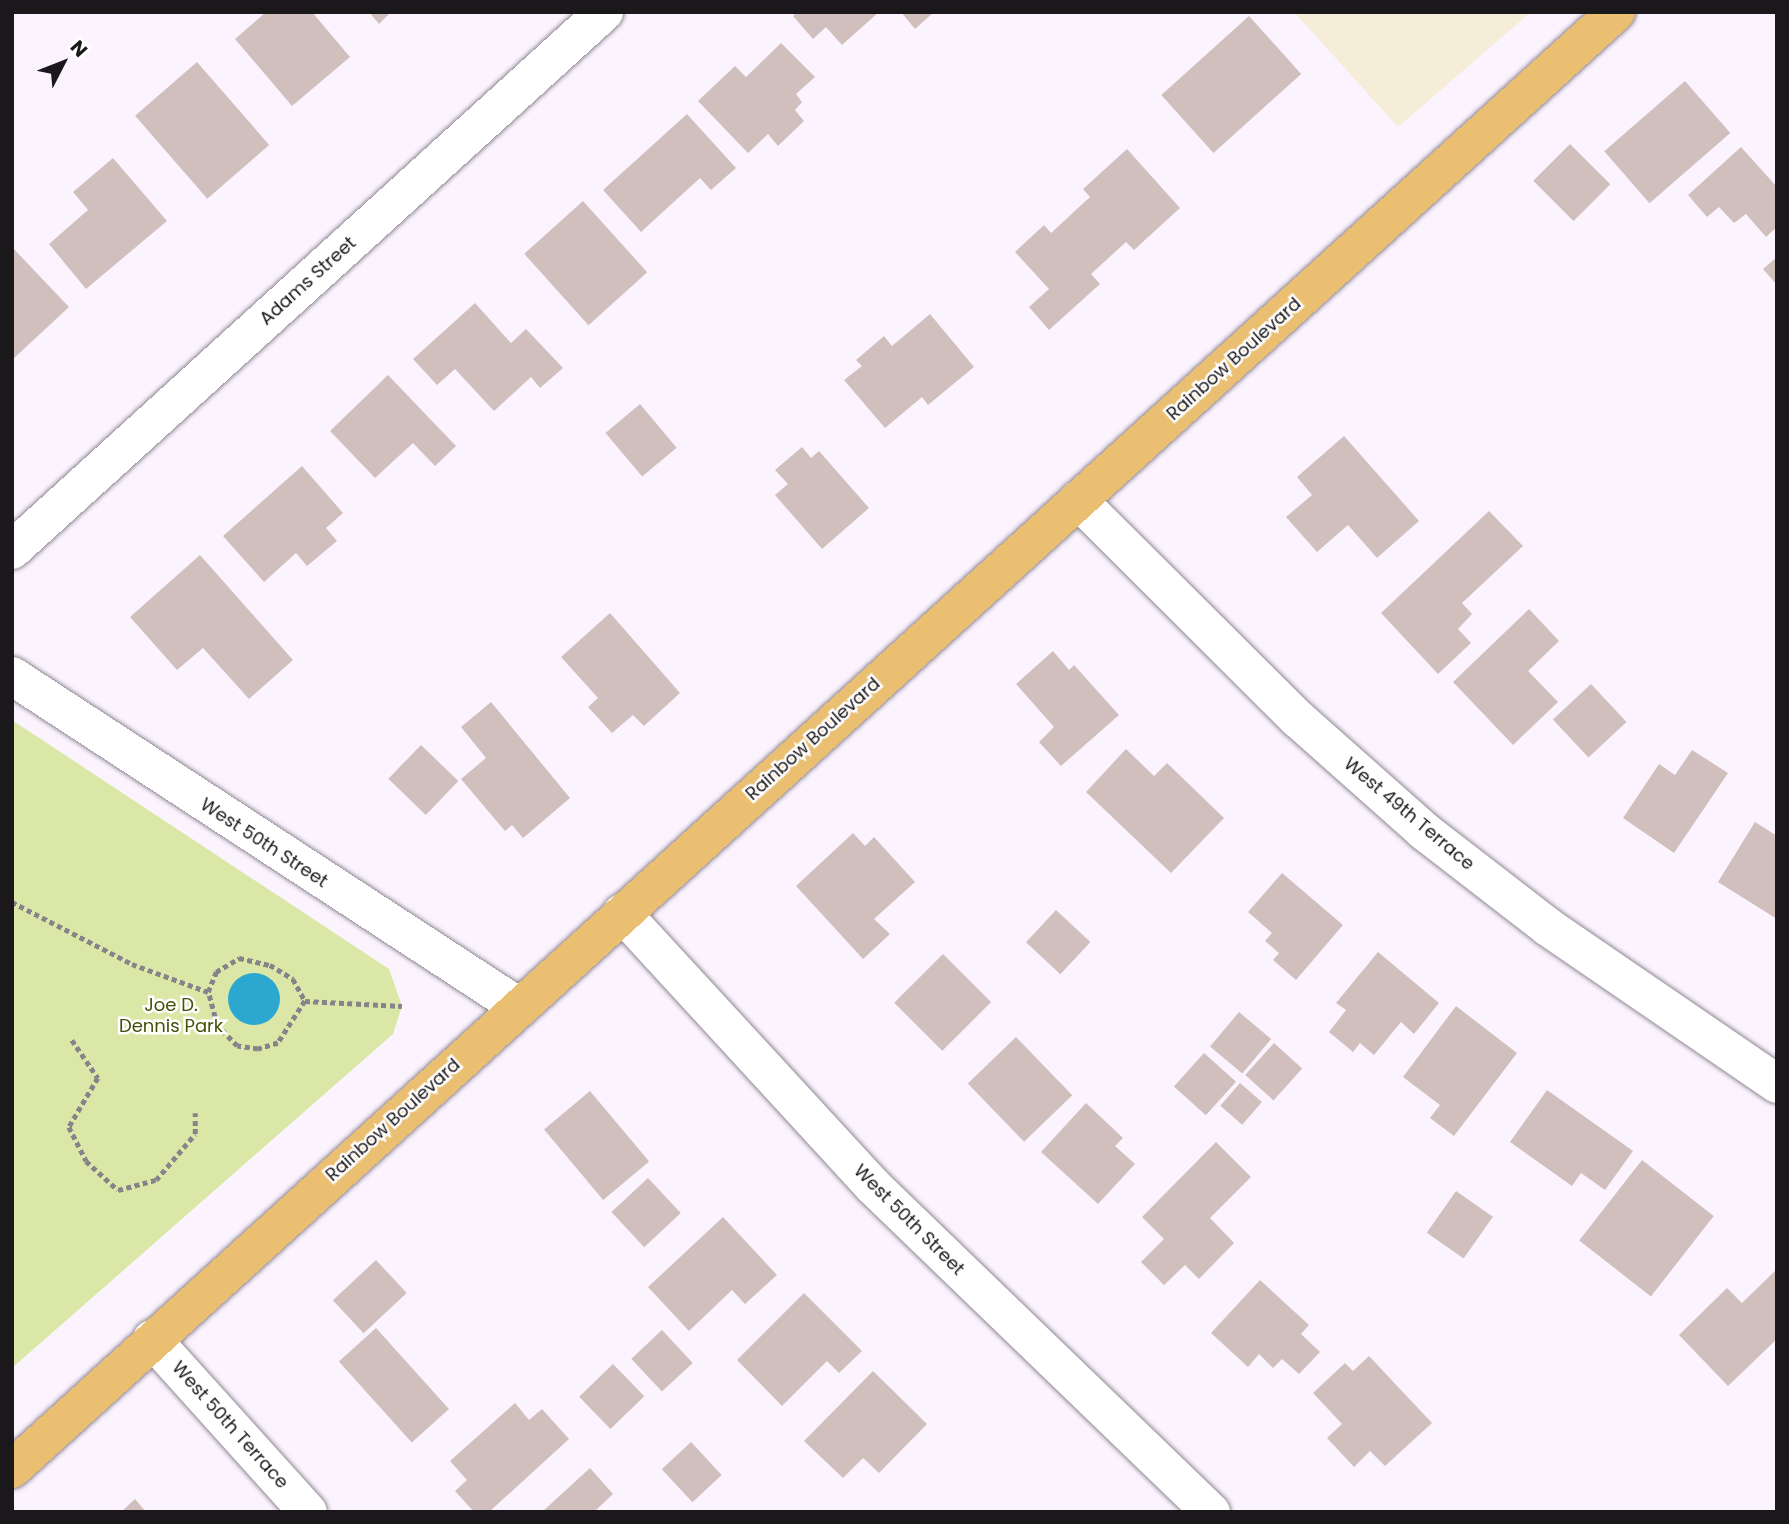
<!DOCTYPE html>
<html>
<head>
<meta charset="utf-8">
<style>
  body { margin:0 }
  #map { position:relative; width:1789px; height:1524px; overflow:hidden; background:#fbf4fe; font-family:Poppins,sans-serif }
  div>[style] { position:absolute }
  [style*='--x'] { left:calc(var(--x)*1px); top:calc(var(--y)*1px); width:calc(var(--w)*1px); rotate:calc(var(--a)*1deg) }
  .commercial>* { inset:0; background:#f5edd7 }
  .green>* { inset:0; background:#dbe7a6 }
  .water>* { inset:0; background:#2ca8d0 }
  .round { border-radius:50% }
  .building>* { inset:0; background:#d0bfbd; transform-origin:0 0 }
  .path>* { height:4.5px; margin-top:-2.25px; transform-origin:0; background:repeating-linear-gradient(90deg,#88838a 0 5px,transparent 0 8.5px) }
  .roads { filter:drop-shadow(0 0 2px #908894) drop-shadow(0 0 2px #908894) }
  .minor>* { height:38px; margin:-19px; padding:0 19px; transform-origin:19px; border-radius:19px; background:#fff }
  .major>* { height:38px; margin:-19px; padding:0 19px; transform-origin:19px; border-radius:19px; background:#eabf72 }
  span { translate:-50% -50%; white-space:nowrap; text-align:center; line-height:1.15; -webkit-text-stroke:5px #fff; paint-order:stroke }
  .street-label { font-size:18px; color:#1b181c }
  .park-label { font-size:18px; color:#464f08 }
  .frame { position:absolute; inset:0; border:14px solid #1b181c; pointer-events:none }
  .north { position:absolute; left:28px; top:28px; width:70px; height:70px; -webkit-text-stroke:5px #fff; paint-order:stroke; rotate:48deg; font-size:19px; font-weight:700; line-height:28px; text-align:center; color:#1b181c }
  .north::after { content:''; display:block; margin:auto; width:24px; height:32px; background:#1b181c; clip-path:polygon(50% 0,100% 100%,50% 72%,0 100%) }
</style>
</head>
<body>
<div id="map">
  <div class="commercial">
    <i style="clip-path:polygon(1294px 12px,1531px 12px,1398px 127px)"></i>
  </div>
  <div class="green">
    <i style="clip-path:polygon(12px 720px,389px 969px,402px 1006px,393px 1034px,12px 1368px)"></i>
  </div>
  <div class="water">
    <i class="round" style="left:228px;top:973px;width:52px;height:52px"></i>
  </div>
  <div class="building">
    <i style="clip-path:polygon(266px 12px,312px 12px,350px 57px,292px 106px,235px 39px)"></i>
    <i style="clip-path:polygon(369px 12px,391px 12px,379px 24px)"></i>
    <i style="clip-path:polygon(797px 12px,879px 12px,842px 45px,826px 27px,813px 39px,793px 16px)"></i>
    <i style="clip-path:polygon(901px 12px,934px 12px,915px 29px)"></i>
    <i style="left:1249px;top:16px;width:78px;height:118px;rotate:48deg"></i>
    <i style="clip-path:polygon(781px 43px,815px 77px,796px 94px,802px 102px,795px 110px,804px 121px,778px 146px,768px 134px,748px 153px,698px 101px,735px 66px,746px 77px)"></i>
    <i style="left:197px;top:62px;width:110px;height:82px;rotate:49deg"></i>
    <i style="left:1685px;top:81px;width:69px;height:107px;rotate:49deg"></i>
    <i style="clip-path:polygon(687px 114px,736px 168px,711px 190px,700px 178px,641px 232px,603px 190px)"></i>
    <i style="left:1570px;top:144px;width:57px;height:52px;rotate:45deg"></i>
    <i style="clip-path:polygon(1741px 147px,1777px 187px,1777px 227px,1766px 237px,1746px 214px,1734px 223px,1719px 207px,1707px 217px,1688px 195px)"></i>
    <i style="clip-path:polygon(1127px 149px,1180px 208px,1134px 250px,1126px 242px,1091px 274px,1100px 284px,1049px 330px,1029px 307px,1049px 289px,1015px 252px,1044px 225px,1051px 233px,1090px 197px,1083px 189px)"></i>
    <i style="clip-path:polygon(113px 158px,167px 221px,86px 289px,49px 244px,88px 210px,73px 192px)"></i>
    <i style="left:583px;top:201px;width:96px;height:79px;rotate:48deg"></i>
    <i style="clip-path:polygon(12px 247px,69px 307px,12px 360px)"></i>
    <i style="clip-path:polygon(1777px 257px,1777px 285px,1763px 269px)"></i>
    <i style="clip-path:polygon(475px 303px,511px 343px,526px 329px,563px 368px,540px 388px,531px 377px,494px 411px,455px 369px,437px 385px,413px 359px)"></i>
    <i style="clip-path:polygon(930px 314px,974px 367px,928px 405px,922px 397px,885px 428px,844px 380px,862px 366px,856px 360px,884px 336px,892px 346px)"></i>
    <i style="clip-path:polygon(388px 375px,456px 446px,435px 466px,413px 443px,375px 478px,330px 431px)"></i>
    <i style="left:640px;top:404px;width:57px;height:45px;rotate:50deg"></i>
    <i style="clip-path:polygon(1344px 436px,1419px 521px,1377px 558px,1348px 525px,1317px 552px,1286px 517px,1312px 495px,1297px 477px)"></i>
    <i style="clip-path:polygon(802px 447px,811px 458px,819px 451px,869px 508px,822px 549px,775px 495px,788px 484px,775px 470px)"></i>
    <i style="clip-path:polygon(302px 466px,343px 513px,326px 528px,337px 541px,307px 566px,296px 553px,264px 582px,223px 536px)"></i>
    <i style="clip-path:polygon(1489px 511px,1523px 546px,1462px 603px,1472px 614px,1458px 629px,1471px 643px,1438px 674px,1381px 613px)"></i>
    <i style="clip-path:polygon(200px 555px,293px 660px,249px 699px,203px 648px,177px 670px,130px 617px)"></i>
    <i style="clip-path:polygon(1529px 609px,1559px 641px,1528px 671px,1558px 702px,1513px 745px,1453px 682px)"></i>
    <i style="clip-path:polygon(610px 613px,680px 693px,644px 726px,633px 715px,612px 733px,588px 707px,598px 698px,561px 657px)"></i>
    <i style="clip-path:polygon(1053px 651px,1069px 670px,1074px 665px,1119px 715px,1061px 766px,1039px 742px,1054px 727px,1016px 684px)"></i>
    <i style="left:1591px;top:684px;width:52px;height:52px;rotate:47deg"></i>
    <i style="clip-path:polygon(491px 702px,570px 798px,523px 838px,512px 825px,505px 831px,461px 779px,486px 758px,461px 727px)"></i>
    <i style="left:421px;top:745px;width:52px;height:47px;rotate:44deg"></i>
    <i style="clip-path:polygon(1126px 749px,1154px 776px,1167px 763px,1224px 818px,1171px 873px,1086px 792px)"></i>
    <i style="clip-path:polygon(1692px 750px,1728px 773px,1674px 853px,1623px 818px,1659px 764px,1675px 775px)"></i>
    <i style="clip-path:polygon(1755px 822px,1777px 836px,1777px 919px,1718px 882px)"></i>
    <i style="clip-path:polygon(853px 833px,865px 846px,874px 837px,915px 882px,874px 919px,890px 934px,863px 959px,796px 886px)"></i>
    <i style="clip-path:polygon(1282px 873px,1343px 925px,1296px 980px,1273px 960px,1279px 953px,1265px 941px,1272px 933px,1248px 912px)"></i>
    <i style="left:1056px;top:910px;width:47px;height:44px;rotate:43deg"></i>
    <i style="clip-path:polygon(1378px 952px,1439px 1003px,1414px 1034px,1401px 1022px,1374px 1055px,1360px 1043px,1353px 1052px,1329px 1032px,1346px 1010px,1336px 1003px)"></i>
    <i style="left:943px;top:954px;width:68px;height:69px;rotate:45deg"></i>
    <i style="clip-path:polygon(1456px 1006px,1517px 1053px,1454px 1136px,1430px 1118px,1440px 1105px,1403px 1077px)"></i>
    <i style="left:1239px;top:1012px;width:42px;height:45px;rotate:40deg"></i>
    <i style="left:1016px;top:1037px;width:81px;height:67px;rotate:46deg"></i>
    <i style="left:1274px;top:1043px;width:38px;height:43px;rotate:42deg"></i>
    <i style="left:1204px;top:1053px;width:43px;height:45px;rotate:42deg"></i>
    <i style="left:1240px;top:1083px;width:29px;height:30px;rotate:41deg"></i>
    <i style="clip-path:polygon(1547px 1090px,1633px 1151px,1605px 1190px,1581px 1173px,1572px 1186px,1510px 1142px)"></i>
    <i style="left:590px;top:1091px;width:92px;height:60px;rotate:50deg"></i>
    <i style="clip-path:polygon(1086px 1103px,1123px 1138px,1115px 1146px,1135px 1164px,1098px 1204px,1041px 1152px)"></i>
    <i style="clip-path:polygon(1216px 1142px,1251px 1177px,1210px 1218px,1234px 1243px,1199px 1279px,1185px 1265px,1164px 1285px,1141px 1262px,1164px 1239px,1142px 1217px)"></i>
    <i style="left:1642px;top:1160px;width:91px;height:102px;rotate:38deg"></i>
    <i style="left:648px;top:1178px;width:48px;height:50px;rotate:47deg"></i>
    <i style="left:1456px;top:1191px;width:45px;height:51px;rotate:35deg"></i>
    <i style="clip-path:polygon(723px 1217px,777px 1275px,745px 1304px,732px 1290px,689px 1331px,648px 1287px)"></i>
    <i style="left:376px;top:1260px;width:45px;height:59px;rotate:47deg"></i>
    <i style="clip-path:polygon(1777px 1269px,1777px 1339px,1728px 1386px,1679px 1335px,1727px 1288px,1742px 1303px)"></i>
    <i style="clip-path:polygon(1260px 1280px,1309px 1325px,1301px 1334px,1320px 1352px,1299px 1374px,1282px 1359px,1273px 1368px,1259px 1354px,1248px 1367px,1211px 1333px)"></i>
    <i style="clip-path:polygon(804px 1293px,862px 1351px,839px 1373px,827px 1361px,782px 1406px,737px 1360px)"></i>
    <i style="left:376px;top:1328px;width:109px;height:50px;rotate:48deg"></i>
    <i style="left:662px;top:1330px;width:45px;height:42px;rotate:47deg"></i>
    <i style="clip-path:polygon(1369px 1356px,1432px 1423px,1385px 1466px,1370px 1451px,1354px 1467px,1327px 1438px,1342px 1424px,1313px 1393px,1345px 1363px,1353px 1371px)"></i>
    <i style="left:613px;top:1364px;width:45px;height:47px;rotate:46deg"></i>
    <i style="clip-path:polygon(873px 1371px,927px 1424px,879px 1473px,863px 1458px,843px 1478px,804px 1441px)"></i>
    <i style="clip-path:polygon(515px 1403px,529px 1420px,542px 1409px,569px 1439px,489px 1512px,474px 1512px,455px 1491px,467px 1480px,450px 1461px)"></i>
    <i style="left:691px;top:1442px;width:45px;height:40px;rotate:47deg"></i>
    <i style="clip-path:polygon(590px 1468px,613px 1494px,594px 1512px,542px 1512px)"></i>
    <i style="clip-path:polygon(135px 1499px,146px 1512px,121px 1512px)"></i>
  </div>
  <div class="path">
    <i style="--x:12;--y:902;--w:135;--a:27.3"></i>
    <i style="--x:132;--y:964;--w:81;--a:20.2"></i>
    <i style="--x:239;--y:958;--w:32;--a:13"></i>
    <i style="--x:270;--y:965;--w:27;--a:31"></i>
    <i style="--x:293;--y:979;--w:25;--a:61"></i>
    <i style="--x:305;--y:1001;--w:50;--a:122.7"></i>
    <i style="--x:278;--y:1043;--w:21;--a:163"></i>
    <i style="--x:258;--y:1049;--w:21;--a:-172"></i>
    <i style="--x:237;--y:1046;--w:29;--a:-134"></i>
    <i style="--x:217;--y:1025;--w:34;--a:-105"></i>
    <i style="--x:208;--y:992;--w:22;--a:-68"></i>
    <i style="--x:216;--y:972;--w:27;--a:-31"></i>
    <i style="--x:305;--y:1001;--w:97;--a:3"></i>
    <i style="--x:72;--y:1040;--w:46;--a:55.6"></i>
    <i style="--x:98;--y:1078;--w:57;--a:120.6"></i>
    <i style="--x:69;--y:1127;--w:38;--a:63"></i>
    <i style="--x:86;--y:1161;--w:43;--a:42.2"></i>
    <i style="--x:118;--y:1190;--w:39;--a:-15"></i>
    <i style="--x:156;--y:1180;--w:60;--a:-49.7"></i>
    <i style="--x:195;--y:1134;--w:21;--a:-90"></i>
  </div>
  <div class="roads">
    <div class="minor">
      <i style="--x:1078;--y:500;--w:310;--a:44.9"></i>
      <i style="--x:1298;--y:719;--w:169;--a:41.6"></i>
      <i style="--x:1424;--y:831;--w:157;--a:37.7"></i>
      <i style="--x:1548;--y:927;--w:278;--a:34.4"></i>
      <i style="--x:12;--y:550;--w:800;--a:-42.26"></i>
      <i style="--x:12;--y:676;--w:605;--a:33.14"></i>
      <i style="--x:622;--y:913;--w:371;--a:47.4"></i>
      <i style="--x:873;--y:1186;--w:470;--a:44"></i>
      <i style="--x:152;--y:1339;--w:233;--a:48"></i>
    </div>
    <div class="major">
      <i style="--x:12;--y:1469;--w:2167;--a:-42.25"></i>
    </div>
  </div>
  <div class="street-label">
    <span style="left:308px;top:281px;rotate:-42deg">Adams Street</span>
    <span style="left:1234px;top:359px;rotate:-42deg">Rainbow Boulevard</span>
    <span style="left:813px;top:739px;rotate:-42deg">Rainbow Boulevard</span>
    <span style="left:1409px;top:814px;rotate:40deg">West 49th Terrace</span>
    <span style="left:264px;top:843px;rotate:33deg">West 50th Street</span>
    <span style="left:393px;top:1120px;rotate:-42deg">Rainbow Boulevard</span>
    <span style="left:909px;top:1220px;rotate:45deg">West 50th Street</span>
    <span style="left:230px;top:1425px;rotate:48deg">West 50th Terrace</span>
  </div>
  <div class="park-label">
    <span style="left:171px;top:1016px">Joe D.<br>Dennis Park</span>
  </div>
  <div class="frame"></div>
  <div class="north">N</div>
</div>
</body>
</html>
